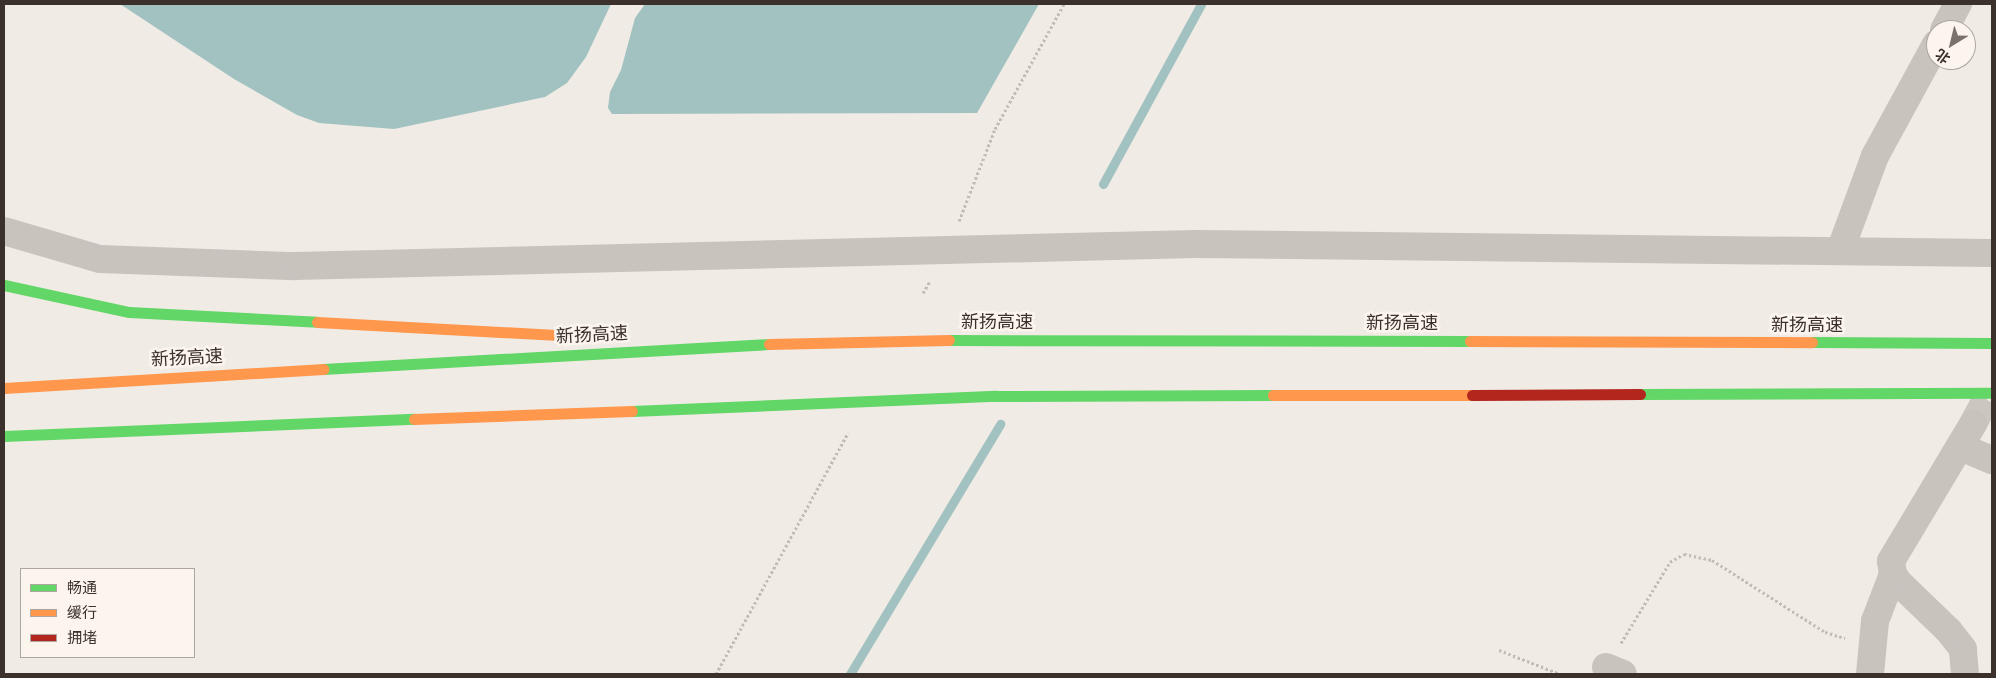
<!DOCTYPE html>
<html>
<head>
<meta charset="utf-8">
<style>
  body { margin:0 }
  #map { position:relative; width:1996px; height:678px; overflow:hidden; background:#f0ebe5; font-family:Jost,"Noto Sans SC",sans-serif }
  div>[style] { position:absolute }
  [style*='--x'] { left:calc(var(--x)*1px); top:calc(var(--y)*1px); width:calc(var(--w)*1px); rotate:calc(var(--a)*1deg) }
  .water>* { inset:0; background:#a1c2c1 }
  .stream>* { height:9px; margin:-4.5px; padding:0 4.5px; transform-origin:4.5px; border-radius:4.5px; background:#a1c2c1 }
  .street-tunnel>* { height:28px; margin-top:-14px; transform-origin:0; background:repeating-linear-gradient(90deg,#ccc6c0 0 28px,transparent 0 42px) }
  .path>* { height:3px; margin-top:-1.5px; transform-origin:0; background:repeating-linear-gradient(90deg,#c2bbb6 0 2.5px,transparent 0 5px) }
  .street>* { height:28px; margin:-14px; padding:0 14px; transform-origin:14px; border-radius:14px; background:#c9c3be }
  .fast>* { height:11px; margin:-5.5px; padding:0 5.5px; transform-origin:5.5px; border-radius:5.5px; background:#63d668 }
  .slow>* { height:11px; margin:-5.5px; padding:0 5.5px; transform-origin:5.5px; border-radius:5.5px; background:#ff974d }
  .jam>* { height:11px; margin:-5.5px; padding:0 5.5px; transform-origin:5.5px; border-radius:5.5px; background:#b3261e }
  span { translate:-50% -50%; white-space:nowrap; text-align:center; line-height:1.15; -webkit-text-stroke:5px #fbf5ee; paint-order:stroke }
  .street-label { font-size:18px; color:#3b302b }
  .frame { position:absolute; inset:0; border:5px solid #3b302b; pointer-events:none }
  .legend { position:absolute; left:20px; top:568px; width:175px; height:90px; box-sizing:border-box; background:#fbf5ee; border:1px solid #aea6a0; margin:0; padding:6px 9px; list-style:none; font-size:15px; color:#3b302b }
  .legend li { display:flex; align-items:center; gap:10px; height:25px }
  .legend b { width:25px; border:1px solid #aea6a0 }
  .north { position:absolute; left:1926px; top:20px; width:50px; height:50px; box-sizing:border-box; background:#fbf5ee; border:1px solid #aea6a0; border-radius:50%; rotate:216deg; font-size:14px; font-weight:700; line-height:20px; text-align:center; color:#3b302b }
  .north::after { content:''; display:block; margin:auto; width:18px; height:22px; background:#7a716c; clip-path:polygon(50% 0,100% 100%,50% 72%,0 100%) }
</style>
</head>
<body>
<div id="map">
  <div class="water">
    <i style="clip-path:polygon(120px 4px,611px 4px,586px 57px,567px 83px,545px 97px,394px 129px,319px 123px,297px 115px,234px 79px)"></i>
    <i style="clip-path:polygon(645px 4px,1039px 4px,977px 113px,612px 114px,608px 108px,610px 92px,621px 70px,635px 18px)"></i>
  </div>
  <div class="stream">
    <i style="--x:1103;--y:184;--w:205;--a:-61.4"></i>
    <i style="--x:850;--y:674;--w:292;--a:-59"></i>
  </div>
  <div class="street-tunnel">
    <i style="--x:1973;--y:424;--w:40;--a:-62"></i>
  </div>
  <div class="path">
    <i style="--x:959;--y:221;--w:99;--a:-68.6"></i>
    <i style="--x:995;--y:129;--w:143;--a:-61.1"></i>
    <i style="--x:923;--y:293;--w:14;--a:-60"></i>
    <i style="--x:1621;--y:643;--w:95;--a:-58.8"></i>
    <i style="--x:1670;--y:562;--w:16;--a:-30"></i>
    <i style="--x:1684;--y:554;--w:29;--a:12"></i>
    <i style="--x:1712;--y:560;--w:134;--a:32.5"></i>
    <i style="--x:1825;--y:632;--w:21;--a:17"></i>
    <i style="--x:1499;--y:650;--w:66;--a:21.5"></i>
    <i style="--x:716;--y:674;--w:275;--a:-61.3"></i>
  </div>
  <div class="street">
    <i style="--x:1944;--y:30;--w:30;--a:-62"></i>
    <i style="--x:4;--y:231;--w:100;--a:16.3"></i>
    <i style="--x:100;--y:259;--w:195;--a:2.1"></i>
    <i style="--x:295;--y:266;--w:900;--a:-1.4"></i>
    <i style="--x:1195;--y:244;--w:797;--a:0.65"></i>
    <i style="--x:1840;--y:251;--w:101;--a:-69.8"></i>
    <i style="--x:1875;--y:156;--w:128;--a:-61.4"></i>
    <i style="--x:1961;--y:447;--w:34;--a:23"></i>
    <i style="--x:1606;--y:667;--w:18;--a:22"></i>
    <i style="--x:1870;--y:674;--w:53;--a:-84.6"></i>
    <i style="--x:1875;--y:621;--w:50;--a:-69"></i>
    <i style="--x:1965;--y:674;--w:25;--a:-95"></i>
    <i style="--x:1963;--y:649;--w:23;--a:-128"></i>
    <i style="--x:1949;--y:631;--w:71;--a:-136.1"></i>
    <i style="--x:1898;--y:582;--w:9;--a:-122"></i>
    <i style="--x:1893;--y:574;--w:13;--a:-99"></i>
    <i style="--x:1891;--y:561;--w:160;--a:-59.1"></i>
  </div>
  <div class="fast">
    <i style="--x:4;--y:285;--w:128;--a:12.2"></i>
    <i style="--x:129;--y:312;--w:188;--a:3"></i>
    <i style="--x:949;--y:340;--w:521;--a:0.11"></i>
    <i style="--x:1812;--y:342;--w:180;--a:0.3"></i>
    <i style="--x:323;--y:369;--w:447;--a:-3.2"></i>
    <i style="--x:1640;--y:394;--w:352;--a:-0.2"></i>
    <i style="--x:632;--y:411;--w:364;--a:-2.4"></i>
    <i style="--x:996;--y:396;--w:277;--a:-0.2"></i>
    <i style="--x:4;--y:436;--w:410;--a:-2.4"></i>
  </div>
  <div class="slow">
    <i style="--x:317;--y:322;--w:275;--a:3.1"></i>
    <i style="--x:1470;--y:341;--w:342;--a:0.2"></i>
    <i style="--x:769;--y:344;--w:180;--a:-1.3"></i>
    <i style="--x:4;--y:388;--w:320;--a:-3.4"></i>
    <i style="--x:1273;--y:395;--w:199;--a:0"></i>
    <i style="--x:414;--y:419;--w:218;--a:-2.1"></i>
  </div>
  <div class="jam">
    <i style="--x:1472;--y:395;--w:168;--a:-0.3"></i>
  </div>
  <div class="street-label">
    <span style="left:997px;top:322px">新扬高速</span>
    <span style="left:1402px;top:323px">新扬高速</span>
    <span style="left:1807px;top:325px">新扬高速</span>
    <span style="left:592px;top:335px;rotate:-3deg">新扬高速</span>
    <span style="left:187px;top:358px;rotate:-3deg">新扬高速</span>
  </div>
  <div class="frame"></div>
  <ul class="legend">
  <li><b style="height:6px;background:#63d668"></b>畅通</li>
  <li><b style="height:6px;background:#ff974d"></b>缓行</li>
  <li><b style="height:6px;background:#b3261e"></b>拥堵</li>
  </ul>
  <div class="north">北</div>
</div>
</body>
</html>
